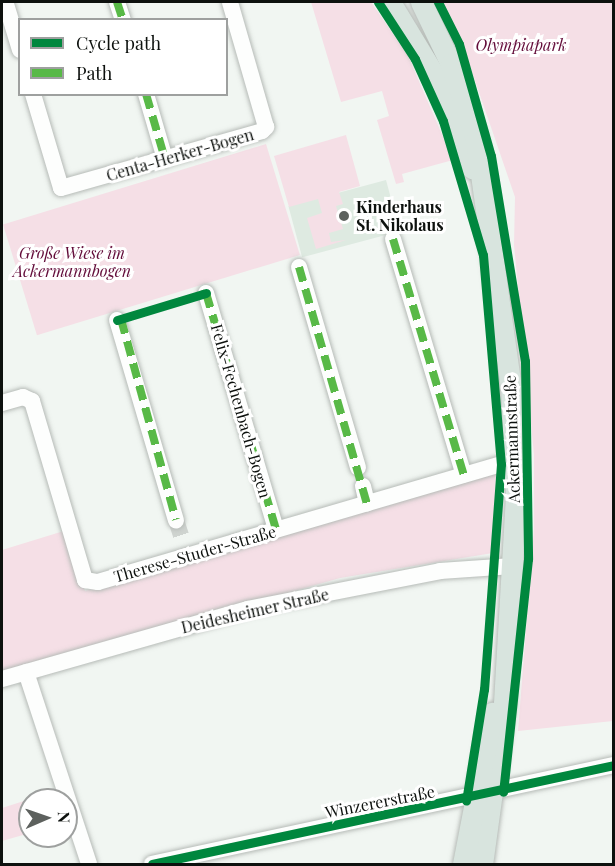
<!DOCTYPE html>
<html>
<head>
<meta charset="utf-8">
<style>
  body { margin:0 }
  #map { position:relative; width:615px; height:866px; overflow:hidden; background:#f1f6f2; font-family:"Playfair Display",serif }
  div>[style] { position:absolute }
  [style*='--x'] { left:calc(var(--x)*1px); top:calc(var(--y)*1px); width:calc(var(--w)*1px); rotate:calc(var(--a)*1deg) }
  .built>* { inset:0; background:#deeae1; transform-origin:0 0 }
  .green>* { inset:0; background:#f5dfe6; transform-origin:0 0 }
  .minor-tunnel>* { height:16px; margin-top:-8px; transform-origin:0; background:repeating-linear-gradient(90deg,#cfd4d0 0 16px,transparent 0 24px) }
  .roads { filter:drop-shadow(0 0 2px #b6bbb7) drop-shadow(0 0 2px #b6bbb7) }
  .minor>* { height:16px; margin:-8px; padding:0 8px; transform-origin:8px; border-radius:8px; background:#fdfefd }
  .major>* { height:21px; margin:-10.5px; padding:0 10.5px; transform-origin:10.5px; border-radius:10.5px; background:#d8e4de }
  .quiet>* { height:8px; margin-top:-4px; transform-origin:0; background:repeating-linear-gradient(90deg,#58b947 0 15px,transparent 0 23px) }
  .cycleway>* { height:9px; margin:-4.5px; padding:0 4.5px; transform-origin:4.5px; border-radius:4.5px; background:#00873e }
  .dots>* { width:16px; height:16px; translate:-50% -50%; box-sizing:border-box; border:3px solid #fff; border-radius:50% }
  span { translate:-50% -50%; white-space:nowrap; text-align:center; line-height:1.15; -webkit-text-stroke:6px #fff; paint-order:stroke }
  .park-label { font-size:16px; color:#620b39; font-style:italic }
  .street-label { font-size:16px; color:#0d110e }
  .poi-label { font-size:16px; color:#0d110e; font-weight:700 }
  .left { translate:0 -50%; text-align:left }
  .frame { position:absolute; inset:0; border:3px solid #0d110e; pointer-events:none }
  .legend { position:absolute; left:18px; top:18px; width:210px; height:78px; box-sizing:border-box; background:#fff; border:2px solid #9ea09f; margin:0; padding:8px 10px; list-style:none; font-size:18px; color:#0d110e }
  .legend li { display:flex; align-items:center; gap:12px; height:30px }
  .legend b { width:30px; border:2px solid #9ea09f }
  .north { position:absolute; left:18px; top:788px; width:60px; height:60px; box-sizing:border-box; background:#fff; border:2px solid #9ea09f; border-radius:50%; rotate:88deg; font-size:16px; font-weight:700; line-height:24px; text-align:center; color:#0d110e }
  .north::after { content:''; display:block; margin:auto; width:21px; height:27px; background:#5d615e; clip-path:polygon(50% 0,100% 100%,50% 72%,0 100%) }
</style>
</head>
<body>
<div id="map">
  <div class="built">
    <i style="left:386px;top:180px;width:53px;height:101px;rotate:75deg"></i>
  </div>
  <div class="green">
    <i style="clip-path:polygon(311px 2px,371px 2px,408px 56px,453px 160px,402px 174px,404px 182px,396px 184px,377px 120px,389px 116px,382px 91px,341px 102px)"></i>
    <i style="clip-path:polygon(441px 2px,613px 2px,613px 721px,518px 731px,534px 529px,534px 455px,514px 245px,515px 197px,459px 34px)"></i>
    <i style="clip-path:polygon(346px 135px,360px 186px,339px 192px,343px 204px,336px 206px,343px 229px,329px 233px,331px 242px,346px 240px,316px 249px,307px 218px,322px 213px,318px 199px,289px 207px,274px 156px)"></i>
    <i style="left:266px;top:144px;width:116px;height:275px;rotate:73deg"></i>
    <i style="clip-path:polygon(496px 473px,493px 553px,340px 578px,2px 674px,2px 550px,67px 530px,85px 591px)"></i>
    <i style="clip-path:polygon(27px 800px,30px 833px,2px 841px,2px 808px)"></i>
  </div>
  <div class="minor-tunnel">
    <i style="--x:176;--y:520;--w:20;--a:72"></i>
  </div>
  <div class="roads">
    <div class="minor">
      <i style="--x:117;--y:2;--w:19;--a:72"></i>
      <i style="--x:6;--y:4;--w:48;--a:73.1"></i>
      <i style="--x:33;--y:94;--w:98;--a:73.4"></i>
      <i style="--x:61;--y:188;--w:209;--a:-15.8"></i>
      <i style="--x:262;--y:131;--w:6;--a:-45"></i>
      <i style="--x:266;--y:127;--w:130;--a:-106.1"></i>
      <i style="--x:146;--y:94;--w:68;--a:73.7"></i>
      <i style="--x:393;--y:239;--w:246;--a:73.3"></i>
      <i style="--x:299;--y:267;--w:209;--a:73.6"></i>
      <i style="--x:206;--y:293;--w:246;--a:73.5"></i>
      <i style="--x:117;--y:320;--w:209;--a:73.6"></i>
      <i style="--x:2;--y:403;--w:22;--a:-16"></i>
      <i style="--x:23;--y:397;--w:10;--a:24"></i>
      <i style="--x:32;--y:401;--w:187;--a:73.5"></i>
      <i style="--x:85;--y:580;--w:13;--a:9"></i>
      <i style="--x:98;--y:582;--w:434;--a:-16.3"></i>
      <i style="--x:363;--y:486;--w:18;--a:77"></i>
      <i style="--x:26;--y:672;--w:202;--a:71.8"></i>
      <i style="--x:2;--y:679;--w:255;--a:-15.9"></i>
      <i style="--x:247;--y:609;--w:197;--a:-11.1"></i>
      <i style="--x:440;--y:571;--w:73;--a:-3.9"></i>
      <i style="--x:152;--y:864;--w:472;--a:-12.1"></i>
    </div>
    <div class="major">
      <i style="--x:390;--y:2;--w:89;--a:58.8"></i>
      <i style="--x:436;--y:78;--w:97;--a:68.2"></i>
      <i style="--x:421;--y:2;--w:69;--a:64.2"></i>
      <i style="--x:451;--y:64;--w:79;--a:71.6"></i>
      <i style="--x:476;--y:139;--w:250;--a:82"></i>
      <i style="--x:511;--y:387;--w:108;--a:87.3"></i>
      <i style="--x:516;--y:495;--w:209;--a:93.3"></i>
      <i style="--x:504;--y:704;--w:162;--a:97.8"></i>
      <i style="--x:463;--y:864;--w:154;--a:-79.1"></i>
    </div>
  </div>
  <div class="quiet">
    <i style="--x:117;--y:2;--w:19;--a:72"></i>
    <i style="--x:146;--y:94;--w:68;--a:73.7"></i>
    <i style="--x:393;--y:239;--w:246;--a:73.3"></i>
    <i style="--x:299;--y:267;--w:247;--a:74"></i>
    <i style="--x:201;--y:295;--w:5;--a:-22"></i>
    <i style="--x:206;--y:293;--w:246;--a:73.5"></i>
    <i style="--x:121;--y:319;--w:208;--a:74.7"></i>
  </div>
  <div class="cycleway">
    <i style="--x:378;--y:2;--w:68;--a:57"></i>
    <i style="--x:415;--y:59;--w:68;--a:65.7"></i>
    <i style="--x:443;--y:121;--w:140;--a:73.4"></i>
    <i style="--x:483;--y:255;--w:210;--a:85.1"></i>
    <i style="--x:501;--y:464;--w:226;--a:94.3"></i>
    <i style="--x:484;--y:689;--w:113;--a:99.1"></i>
    <i style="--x:438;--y:2;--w:47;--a:63.4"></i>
    <i style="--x:459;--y:44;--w:116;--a:74.1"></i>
    <i style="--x:491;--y:156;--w:208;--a:80.6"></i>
    <i style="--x:525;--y:361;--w:198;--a:89.1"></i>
    <i style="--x:528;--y:559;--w:234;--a:96.1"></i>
    <i style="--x:117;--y:320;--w:93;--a:-16.9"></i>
    <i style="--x:152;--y:864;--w:472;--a:-12.1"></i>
  </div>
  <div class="dots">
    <i style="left:344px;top:216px;background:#5d615e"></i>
  </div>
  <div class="park-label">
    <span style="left:521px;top:45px">Olympiapark</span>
    <span style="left:72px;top:262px">Große Wiese im<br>Ackermannbogen</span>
  </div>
  <div class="street-label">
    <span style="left:180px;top:155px;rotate:-16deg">Centa-Herker-Bogen</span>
    <span style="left:241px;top:411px;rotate:74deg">Felix-Fechenbach-Bogen</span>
    <span style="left:512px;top:439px;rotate:-92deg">Ackermannstraße</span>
    <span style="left:195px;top:554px;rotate:-16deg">Therese-Studer-Straße</span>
    <span style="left:255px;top:611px;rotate:-13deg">Deidesheimer Straße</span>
    <span style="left:380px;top:802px;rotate:-11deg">Winzererstraße</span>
  </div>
  <div class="poi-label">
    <span class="left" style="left:356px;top:216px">Kinderhaus<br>St. Nikolaus</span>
  </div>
  <div class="frame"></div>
  <ul class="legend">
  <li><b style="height:8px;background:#00873e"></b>Cycle path</li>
  <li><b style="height:8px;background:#58b947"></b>Path</li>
  </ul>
  <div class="north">N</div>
</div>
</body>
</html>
